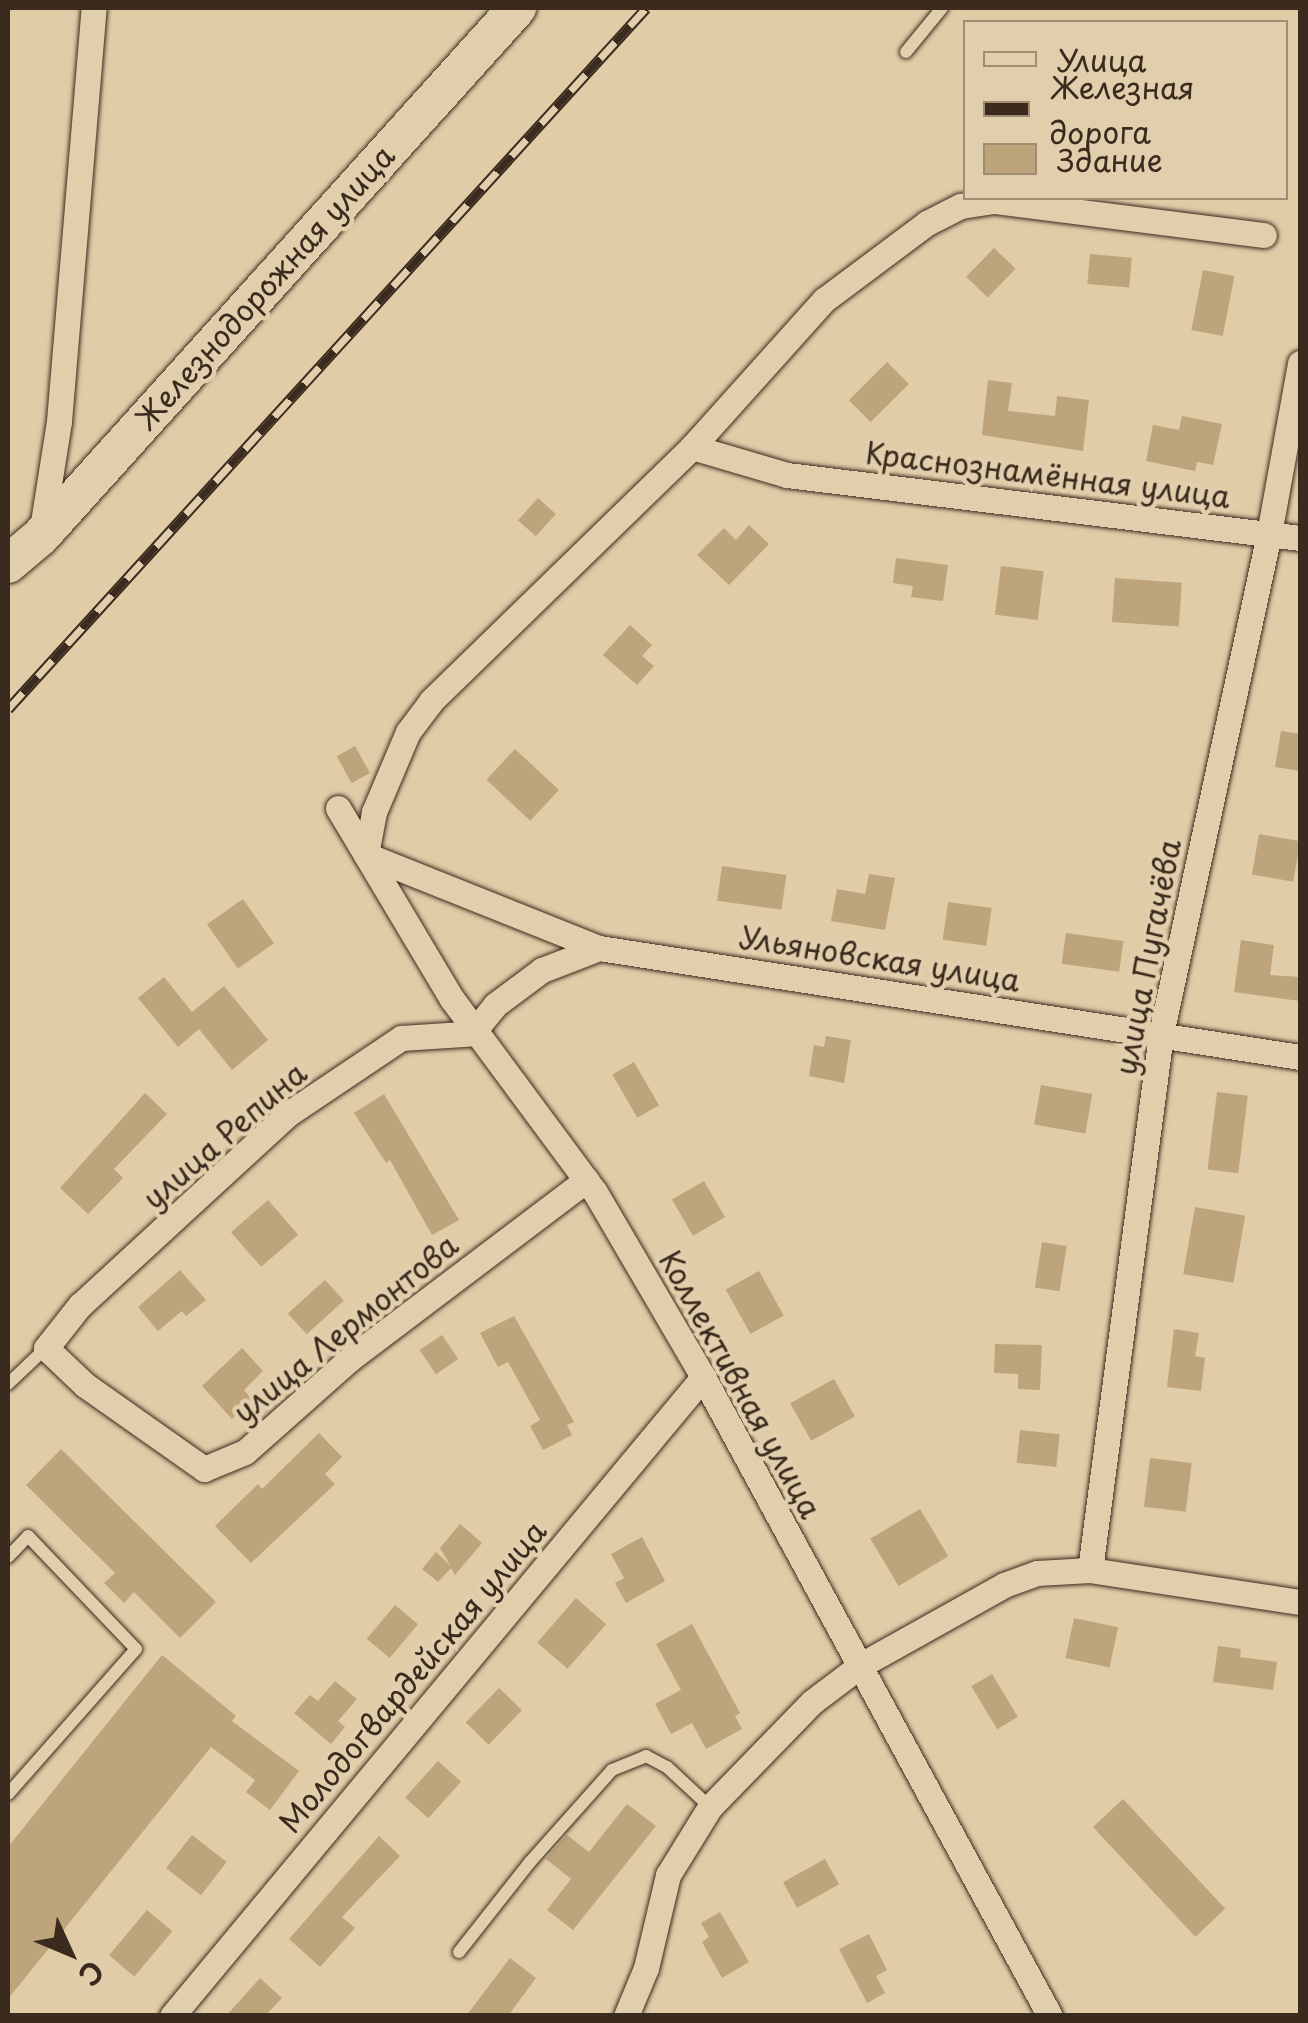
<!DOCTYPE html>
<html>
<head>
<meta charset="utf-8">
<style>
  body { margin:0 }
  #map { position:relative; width:1308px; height:2023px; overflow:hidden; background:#e0cca7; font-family:"Playpen Sans",sans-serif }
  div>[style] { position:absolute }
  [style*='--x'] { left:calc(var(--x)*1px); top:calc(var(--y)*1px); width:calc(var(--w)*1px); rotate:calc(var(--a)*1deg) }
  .building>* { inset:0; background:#bda47b; transform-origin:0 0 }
  .roads { filter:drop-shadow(0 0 2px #3b2a1e) drop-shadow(0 0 2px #3b2a1e) }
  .lane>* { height:12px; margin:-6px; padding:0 6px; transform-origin:6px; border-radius:6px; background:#e1ceac }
  .street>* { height:25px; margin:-12.5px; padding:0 12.5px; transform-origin:12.5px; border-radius:12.5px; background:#e1ceac }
  .secondary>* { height:38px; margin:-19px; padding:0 19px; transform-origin:19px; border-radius:19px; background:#e1ceac }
  .rail>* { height:11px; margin-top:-5.5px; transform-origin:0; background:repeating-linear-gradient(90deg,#e1ceac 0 22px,#3b2a1e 0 44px); box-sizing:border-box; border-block:2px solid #3b2a1e }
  span { translate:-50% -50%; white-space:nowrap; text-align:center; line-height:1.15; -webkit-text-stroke:9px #e1ceac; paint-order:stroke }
  .street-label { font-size:30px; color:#3b2a1e }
  .frame { position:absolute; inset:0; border:10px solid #3b2a1e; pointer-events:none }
  .legend { position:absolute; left:963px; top:20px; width:325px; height:180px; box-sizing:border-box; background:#e1ceac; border:2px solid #9f8c73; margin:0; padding:12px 18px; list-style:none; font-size:30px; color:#3b2a1e }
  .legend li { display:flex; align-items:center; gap:20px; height:50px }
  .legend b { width:50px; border:2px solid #9f8c73 }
  .north { position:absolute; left:20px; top:1903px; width:100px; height:100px; -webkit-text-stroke:8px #e1ceac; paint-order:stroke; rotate:134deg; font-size:28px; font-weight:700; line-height:40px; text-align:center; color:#3b2a1e }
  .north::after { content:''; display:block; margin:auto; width:35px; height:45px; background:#3b2a1e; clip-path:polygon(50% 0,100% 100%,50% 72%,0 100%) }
</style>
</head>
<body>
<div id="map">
  <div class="building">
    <i style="left:994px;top:248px;width:30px;height:40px;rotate:44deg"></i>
    <i style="left:1090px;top:254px;width:42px;height:30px;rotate:5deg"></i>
    <i style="left:1203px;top:270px;width:32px;height:61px;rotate:11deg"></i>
    <i style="left:887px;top:362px;width:31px;height:54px;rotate:45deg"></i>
    <i style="clip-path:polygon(988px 380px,1012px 383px,1008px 411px,1055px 416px,1057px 396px,1089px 400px,1083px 451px,982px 435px)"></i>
    <i style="clip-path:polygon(1182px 416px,1222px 424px,1213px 465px,1197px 462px,1195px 471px,1146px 461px,1153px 425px,1179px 430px)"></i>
    <i style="left:538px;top:498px;width:24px;height:30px;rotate:42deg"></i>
    <i style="clip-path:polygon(749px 525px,769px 544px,729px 585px,697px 555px,724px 528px,736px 540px)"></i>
    <i style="clip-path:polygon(896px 558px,948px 565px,943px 601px,911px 597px,913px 586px,893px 583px)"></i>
    <i style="left:1001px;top:566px;width:43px;height:49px;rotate:7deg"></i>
    <i style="left:1115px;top:578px;width:67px;height:44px;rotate:4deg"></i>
    <i style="clip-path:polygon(630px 625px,652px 645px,642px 656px,654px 666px,637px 685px,603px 655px)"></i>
    <i style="clip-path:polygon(1281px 731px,1300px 734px,1300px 771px,1275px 767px)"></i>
    <i style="left:355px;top:746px;width:31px;height:21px;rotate:61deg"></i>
    <i style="left:515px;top:749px;width:60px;height:42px;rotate:43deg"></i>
    <i style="left:1259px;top:834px;width:42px;height:41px;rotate:10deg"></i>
    <i style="left:722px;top:866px;width:65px;height:35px;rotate:8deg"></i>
    <i style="clip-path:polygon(869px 874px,895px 878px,885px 930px,831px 921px,837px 889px,865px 894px)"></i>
    <i style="left:243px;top:899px;width:54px;height:44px;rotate:55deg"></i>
    <i style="left:948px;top:902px;width:44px;height:38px;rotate:8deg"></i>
    <i style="left:1066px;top:933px;width:58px;height:31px;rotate:8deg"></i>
    <i style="clip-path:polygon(1241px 940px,1274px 945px,1270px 975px,1300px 977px,1300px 1001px,1234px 992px)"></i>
    <i style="clip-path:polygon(164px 977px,192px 1012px,224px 986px,268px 1040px,232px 1070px,199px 1029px,178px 1047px,138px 998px)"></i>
    <i style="clip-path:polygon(826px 1036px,851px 1040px,844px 1083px,809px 1076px,814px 1045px,824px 1047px)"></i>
    <i style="left:634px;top:1062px;width:50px;height:25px;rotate:60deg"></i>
    <i style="left:1041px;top:1085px;width:52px;height:40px;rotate:10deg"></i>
    <i style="left:1217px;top:1092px;width:31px;height:78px;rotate:7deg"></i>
    <i style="clip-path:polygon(145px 1093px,167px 1114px,114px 1169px,123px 1178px,88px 1214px,60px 1188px)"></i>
    <i style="clip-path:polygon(384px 1094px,459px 1220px,432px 1235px,390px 1160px,386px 1163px,354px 1113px)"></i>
    <i style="left:704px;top:1181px;width:42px;height:37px;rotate:60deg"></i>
    <i style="left:268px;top:1200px;width:46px;height:49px;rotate:49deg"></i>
    <i style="left:1195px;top:1207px;width:51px;height:68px;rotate:10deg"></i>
    <i style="left:1042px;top:1242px;width:25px;height:46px;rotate:9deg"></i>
    <i style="clip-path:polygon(180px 1270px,206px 1300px,186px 1316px,182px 1311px,158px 1331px,138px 1307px)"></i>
    <i style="left:759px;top:1271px;width:51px;height:38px;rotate:61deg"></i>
    <i style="left:325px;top:1280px;width:28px;height:50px;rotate:48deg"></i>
    <i style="clip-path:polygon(514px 1316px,574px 1422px,567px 1425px,572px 1435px,543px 1450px,530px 1426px,540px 1420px,508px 1362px,498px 1367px,480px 1333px)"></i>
    <i style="clip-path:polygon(1174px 1329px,1199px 1333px,1195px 1356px,1205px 1358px,1201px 1391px,1167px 1387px)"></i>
    <i style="left:442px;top:1335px;width:29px;height:27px;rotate:56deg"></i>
    <i style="clip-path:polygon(995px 1344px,1042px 1345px,1040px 1390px,1018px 1389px,1018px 1374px,994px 1373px)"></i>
    <i style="clip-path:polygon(242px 1348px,263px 1371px,244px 1390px,252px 1400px,232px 1419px,202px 1386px)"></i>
    <i style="left:834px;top:1379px;width:43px;height:50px;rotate:61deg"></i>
    <i style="left:1020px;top:1430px;width:40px;height:33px;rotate:6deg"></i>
    <i style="clip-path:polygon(319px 1433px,342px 1457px,325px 1474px,335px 1484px,251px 1563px,215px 1526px,258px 1484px,262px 1489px)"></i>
    <i style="clip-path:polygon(61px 1449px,216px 1602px,180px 1638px,134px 1592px,124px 1603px,104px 1583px,115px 1573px,26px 1485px)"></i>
    <i style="left:1150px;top:1458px;width:42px;height:49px;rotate:7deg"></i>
    <i style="left:920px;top:1509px;width:55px;height:58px;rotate:59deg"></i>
    <i style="clip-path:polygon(460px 1524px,482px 1543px,455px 1575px,451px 1568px,438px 1582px,422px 1569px,436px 1552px,451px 1566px,440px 1548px)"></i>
    <i style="clip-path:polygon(642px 1537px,665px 1581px,626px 1603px,615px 1583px,624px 1578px,611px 1554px)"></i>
    <i style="left:576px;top:1598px;width:40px;height:59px;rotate:41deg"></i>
    <i style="left:395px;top:1605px;width:30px;height:44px;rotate:40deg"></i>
    <i style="left:1074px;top:1618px;width:45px;height:41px;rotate:12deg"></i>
    <i style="clip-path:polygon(692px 1624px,740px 1713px,735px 1716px,742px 1729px,706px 1749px,692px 1723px,671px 1734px,655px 1704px,681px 1690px,656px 1644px)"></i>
    <i style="clip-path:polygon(1218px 1646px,1241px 1649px,1240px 1657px,1277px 1662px,1273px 1690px,1213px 1682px)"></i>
    <i style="clip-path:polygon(162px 1655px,236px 1716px,232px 1721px,299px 1771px,270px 1810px,246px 1792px,255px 1780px,211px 1747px,8px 1999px,8px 1847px)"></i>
    <i style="left:992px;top:1674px;width:50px;height:24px;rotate:59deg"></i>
    <i style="clip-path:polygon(335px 1681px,357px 1699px,338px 1721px,345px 1727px,331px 1744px,294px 1713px,310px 1695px,318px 1701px)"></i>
    <i style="left:499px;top:1688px;width:32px;height:48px;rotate:44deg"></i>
    <i style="left:438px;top:1761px;width:31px;height:49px;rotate:42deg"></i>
    <i style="left:1123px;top:1799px;width:150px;height:41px;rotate:47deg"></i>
    <i style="clip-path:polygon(627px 1804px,656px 1826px,573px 1930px,547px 1910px,571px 1879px,546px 1859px,567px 1835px,589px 1852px)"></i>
    <i style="left:192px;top:1835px;width:44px;height:42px;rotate:38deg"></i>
    <i style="clip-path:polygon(379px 1836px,400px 1856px,342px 1917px,355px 1928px,320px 1967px,289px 1939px)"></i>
    <i style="left:825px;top:1859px;width:29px;height:48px;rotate:61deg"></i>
    <i style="left:147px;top:1910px;width:33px;height:59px;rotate:40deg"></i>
    <i style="clip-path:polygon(720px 1912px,749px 1962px,722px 1978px,702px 1942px,709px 1937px,701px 1923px)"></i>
    <i style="clip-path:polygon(869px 1934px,887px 1970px,876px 1976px,885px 1993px,867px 2003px,839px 1949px)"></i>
    <i style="clip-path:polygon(510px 1958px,536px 1978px,508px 2016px,466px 2016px)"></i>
    <i style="clip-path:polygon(260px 1978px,282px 1998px,265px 2016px,226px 2016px)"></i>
  </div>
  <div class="roads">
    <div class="lane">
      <i style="--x:906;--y:52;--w:57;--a:-50.7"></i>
      <i style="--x:8;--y:1384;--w:52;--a:-43.5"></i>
      <i style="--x:8;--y:1557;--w:29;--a:-46"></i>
      <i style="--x:28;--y:1536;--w:156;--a:46.3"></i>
      <i style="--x:136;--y:1649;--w:193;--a:131.4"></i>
      <i style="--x:459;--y:1952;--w:115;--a:-51.7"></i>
      <i style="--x:530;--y:1862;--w:123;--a:-48.3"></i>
      <i style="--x:612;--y:1770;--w:37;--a:-22"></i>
      <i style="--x:646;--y:1756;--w:24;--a:28"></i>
      <i style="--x:667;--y:1767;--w:59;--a:42.9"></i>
    </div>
    <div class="street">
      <i style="--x:692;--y:447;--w:99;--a:16.4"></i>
      <i style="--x:787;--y:475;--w:517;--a:7"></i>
      <i style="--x:41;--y:535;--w:115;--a:-81"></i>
      <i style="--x:59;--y:421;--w:414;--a:-85.2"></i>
      <i style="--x:338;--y:808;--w:222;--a:59.2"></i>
      <i style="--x:452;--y:999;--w:240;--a:53.5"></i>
      <i style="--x:595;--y:1192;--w:214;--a:59.7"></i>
      <i style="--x:703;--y:1377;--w:727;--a:61.5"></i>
      <i style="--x:599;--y:948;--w:251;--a:-158.2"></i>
      <i style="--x:366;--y:855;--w:44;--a:-79.5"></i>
      <i style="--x:374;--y:812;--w:87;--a:-67"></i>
      <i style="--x:408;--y:732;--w:39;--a:-53"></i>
      <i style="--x:431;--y:701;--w:364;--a:-44.2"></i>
      <i style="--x:692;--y:447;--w:198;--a:-48.1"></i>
      <i style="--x:824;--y:300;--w:129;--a:-36.8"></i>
      <i style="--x:927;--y:223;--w:38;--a:-27"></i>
      <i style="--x:961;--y:206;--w:33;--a:-9"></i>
      <i style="--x:994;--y:201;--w:272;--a:7.2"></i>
      <i style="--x:475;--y:1030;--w:32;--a:-51"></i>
      <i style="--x:495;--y:1005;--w:59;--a:-36.7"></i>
      <i style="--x:542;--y:970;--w:61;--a:-21.1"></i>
      <i style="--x:599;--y:948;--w:709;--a:8.84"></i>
      <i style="--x:478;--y:1033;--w:77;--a:176.3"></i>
      <i style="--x:401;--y:1038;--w:136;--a:146.1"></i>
      <i style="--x:288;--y:1114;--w:282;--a:137.4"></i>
      <i style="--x:80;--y:1305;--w:55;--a:128.3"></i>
      <i style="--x:46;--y:1348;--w:54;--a:43.5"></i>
      <i style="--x:85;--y:1385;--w:146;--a:35.2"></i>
      <i style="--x:204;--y:1469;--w:44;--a:-22.5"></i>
      <i style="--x:245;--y:1452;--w:142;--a:-41.6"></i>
      <i style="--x:351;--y:1358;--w:295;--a:-37.1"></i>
      <i style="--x:1090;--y:1570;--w:541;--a:-82.45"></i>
      <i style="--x:1161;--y:1034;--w:512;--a:-77.81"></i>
      <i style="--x:1269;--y:534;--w:174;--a:-79.7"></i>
      <i style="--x:172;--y:2016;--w:831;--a:-50.27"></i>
      <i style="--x:626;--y:2016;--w:52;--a:-67.4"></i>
      <i style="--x:646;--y:1968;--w:96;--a:-76.7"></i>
      <i style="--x:668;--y:1875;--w:80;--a:-58.3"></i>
      <i style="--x:710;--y:1807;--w:146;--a:-45.8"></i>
      <i style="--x:812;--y:1702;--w:61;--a:-37.1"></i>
      <i style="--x:861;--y:1665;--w:164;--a:-29.2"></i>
      <i style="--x:1004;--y:1585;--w:35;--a:-20"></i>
      <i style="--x:1037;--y:1573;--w:53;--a:-3.2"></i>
      <i style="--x:1090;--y:1570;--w:212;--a:8.7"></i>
    </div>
    <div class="secondary">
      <i style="--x:8;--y:564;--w:43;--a:-40.3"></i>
      <i style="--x:41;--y:536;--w:711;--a:-47.96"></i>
    </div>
  </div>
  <div class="rail">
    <i style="--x:8;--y:709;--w:948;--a:-47.69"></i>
  </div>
  <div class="street-label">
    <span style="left:264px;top:287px;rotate:-48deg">Железнодорожная улица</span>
    <span style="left:1048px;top:474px;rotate:7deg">Краснознамённая улица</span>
    <span style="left:1147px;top:957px;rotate:-79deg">улица Пугачёва</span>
    <span style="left:880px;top:958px;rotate:9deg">Ульяновская улица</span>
    <span style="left:224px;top:1135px;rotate:-41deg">улица Репина</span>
    <span style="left:345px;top:1328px;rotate:-39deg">улица Лермонтова</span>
    <span style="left:741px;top:1384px;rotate:61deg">Коллективная улица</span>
    <span style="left:412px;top:1676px;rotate:-50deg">Молодогвардейская улица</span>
  </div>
  <div class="frame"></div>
  <ul class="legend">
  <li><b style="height:12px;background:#e1ceac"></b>Улица</li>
  <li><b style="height:12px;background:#3b2a1e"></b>Железная дорога</li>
  <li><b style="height:28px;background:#bda47b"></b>Здание</li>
  </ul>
  <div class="north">С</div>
</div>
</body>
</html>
